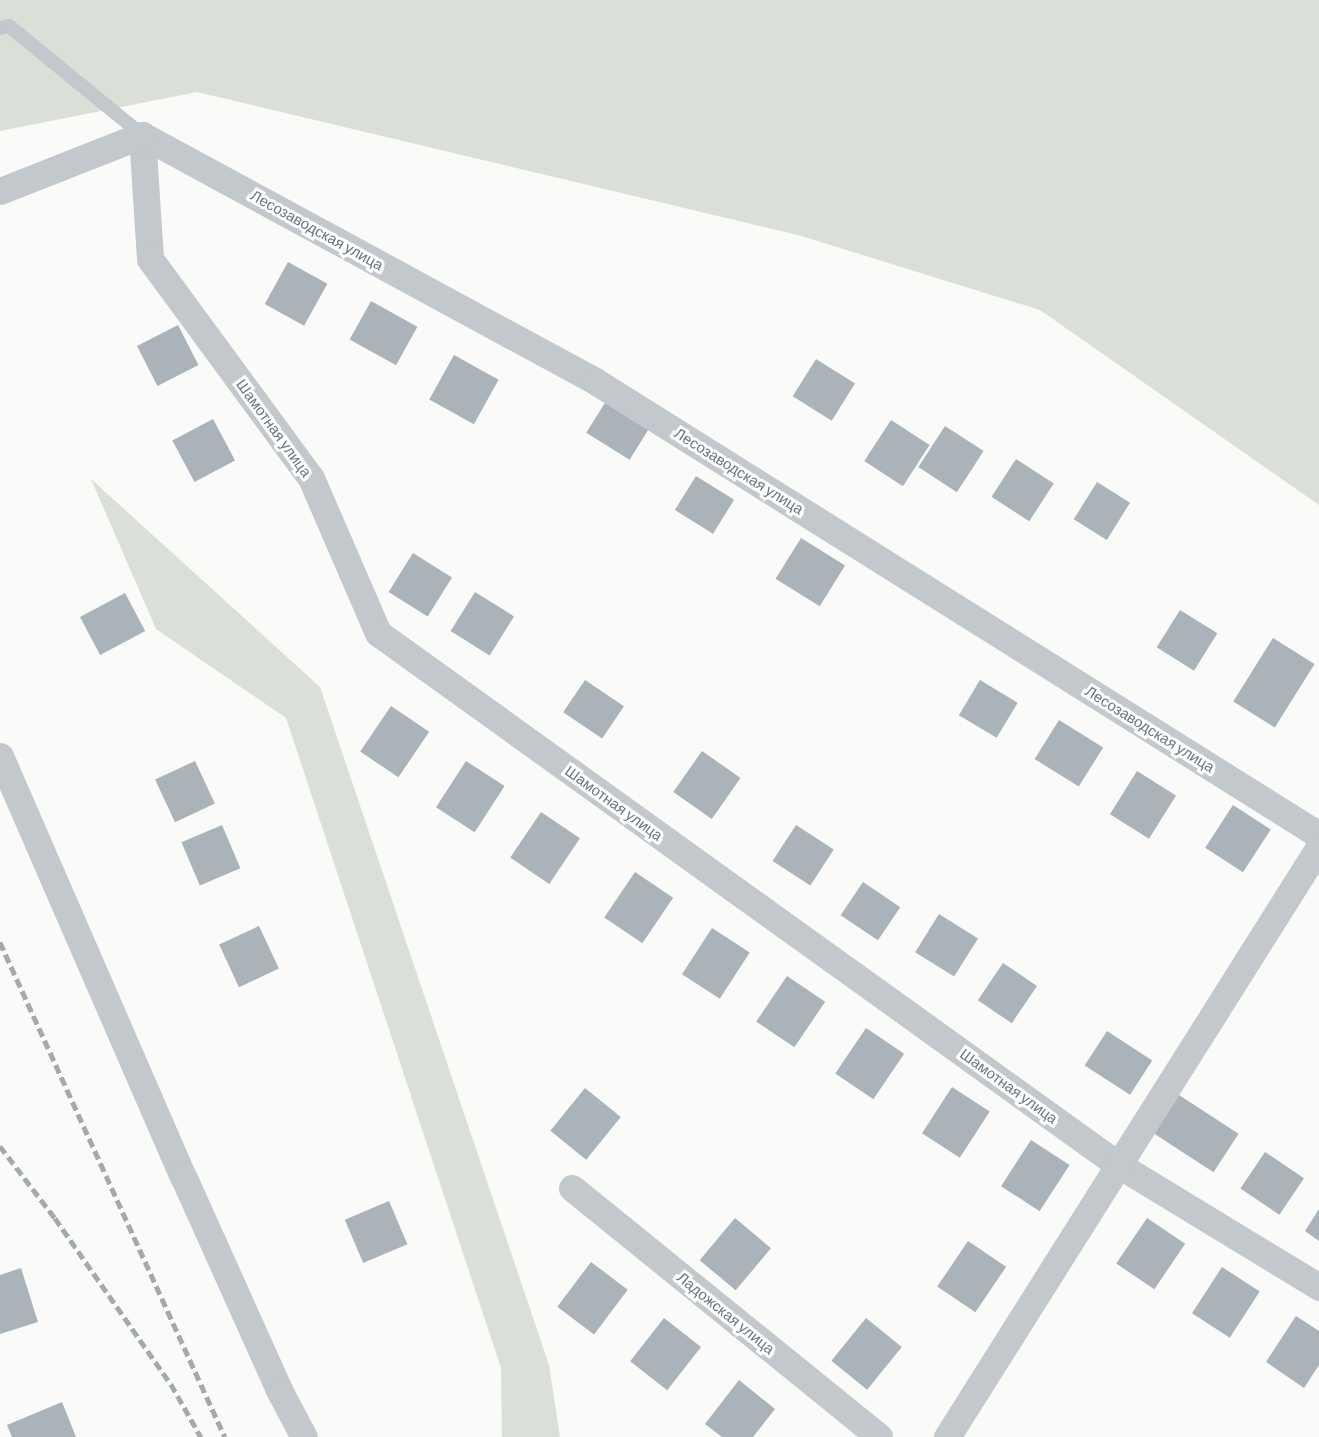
<!DOCTYPE html>
<html>
<head>
<meta charset="utf-8">
<style>
  body { margin:0 }
  #map { position:relative; width:1319px; height:1437px; overflow:hidden; background:#fafaf8; font-family:Barlow,sans-serif }
  div>[style] { position:absolute }
  [style*='--x'] { left:calc(var(--x)*1px); top:calc(var(--y)*1px); width:calc(var(--w)*1px); rotate:calc(var(--a)*1deg) }
  .green>* { inset:0; background:#dadfd7 }
  .building>* { inset:0; background:#aab3b9; transform-origin:0 0 }
  .service>* { height:14px; margin:-7px; padding:0 7px; transform-origin:7px; border-radius:7px; background:#c3c8cc }
  .minor>* { height:27px; margin:-13.5px; padding:0 13.5px; transform-origin:13.5px; border-radius:13.5px; background:#c3c8cc }
  .rail>* { height:4.5px; margin-top:-2.25px; transform-origin:0; background:repeating-linear-gradient(90deg,#a2aab0 0 9px,transparent 0 13.5px) }
  span { translate:-50% -50%; white-space:nowrap; text-align:center; line-height:1.15; -webkit-text-stroke:6px #fff; paint-order:stroke }
  .street-label { font-size:15px; color:#657683 }
</style>
</head>
<body>
<div id="map">
  <div class="green">
    <i style="clip-path:polygon(0 0,1319px 0,1319px 505px,1040px 310px,798px 235px,197px 92px,0 131px)"></i>
    <i style="clip-path:polygon(91px 479px,320px 687px,549px 1365px,560px 1437px,502px 1437px,501px 1368px,286px 718px,156px 629px)"></i>
  </div>
  <div class="building">
    <i style="left:288px;top:262px;width:45px;height:48px;rotate:29deg"></i>
    <i style="left:371px;top:301px;width:53px;height:44px;rotate:29deg"></i>
    <i style="left:178px;top:325px;width:45px;height:46px;rotate:63deg"></i>
    <i style="left:454px;top:355px;width:51px;height:51px;rotate:29deg"></i>
    <i style="left:816px;top:359px;width:46px;height:44px;rotate:32deg"></i>
    <i style="left:608px;top:398px;width:51px;height:41px;rotate:32deg"></i>
    <i style="left:213px;top:419px;width:47px;height:46px;rotate:62deg"></i>
    <i style="left:891px;top:420px;width:46px;height:49px;rotate:33deg"></i>
    <i style="left:945px;top:426px;width:46px;height:49px;rotate:33deg"></i>
    <i style="left:1016px;top:459px;width:45px;height:45px;rotate:33deg"></i>
    <i style="left:696px;top:476px;width:45px;height:40px;rotate:32deg"></i>
    <i style="left:1097px;top:482px;width:39px;height:44px;rotate:32deg"></i>
    <i style="left:801px;top:538px;width:52px;height:48px;rotate:32deg"></i>
    <i style="left:413px;top:553px;width:46px;height:46px;rotate:32deg"></i>
    <i style="left:475px;top:592px;width:46px;height:46px;rotate:32deg"></i>
    <i style="left:125px;top:593px;width:43px;height:51px;rotate:62deg"></i>
    <i style="left:1180px;top:610px;width:44px;height:44px;rotate:32deg"></i>
    <i style="left:1273px;top:638px;width:49px;height:75px;rotate:32deg"></i>
    <i style="left:585px;top:680px;width:47px;height:39px;rotate:34deg"></i>
    <i style="left:980px;top:680px;width:44px;height:41px;rotate:31deg"></i>
    <i style="left:391px;top:706px;width:46px;height:55px;rotate:34deg"></i>
    <i style="left:1059px;top:720px;width:52px;height:46px;rotate:32deg"></i>
    <i style="left:702px;top:751px;width:47px;height:50px;rotate:35deg"></i>
    <i style="left:195px;top:761px;width:47px;height:44px;rotate:65deg"></i>
    <i style="left:466px;top:761px;width:46px;height:55px;rotate:33deg"></i>
    <i style="left:1137px;top:771px;width:46px;height:51px;rotate:32deg"></i>
    <i style="left:1233px;top:805px;width:45px;height:51px;rotate:33deg"></i>
    <i style="left:541px;top:812px;width:47px;height:55px;rotate:34deg"></i>
    <i style="left:222px;top:825px;width:47px;height:44px;rotate:67deg"></i>
    <i style="left:796px;top:825px;width:45px;height:43px;rotate:33deg"></i>
    <i style="left:635px;top:872px;width:46px;height:55px;rotate:34deg"></i>
    <i style="left:863px;top:882px;width:45px;height:40px;rotate:34deg"></i>
    <i style="left:939px;top:914px;width:46px;height:45px;rotate:32deg"></i>
    <i style="left:259px;top:926px;width:47px;height:44px;rotate:65deg"></i>
    <i style="left:712px;top:928px;width:45px;height:55px;rotate:33deg"></i>
    <i style="left:1003px;top:963px;width:41px;height:45px;rotate:34deg"></i>
    <i style="left:787px;top:976px;width:46px;height:55px;rotate:34deg"></i>
    <i style="left:866px;top:1028px;width:46px;height:55px;rotate:34deg"></i>
    <i style="left:1107px;top:1031px;width:54px;height:41px;rotate:33deg"></i>
    <i style="left:952px;top:1087px;width:45px;height:55px;rotate:33deg"></i>
    <i style="left:585px;top:1088px;width:46px;height:55px;rotate:39deg"></i>
    <i style="left:1179px;top:1095px;width:71px;height:46px;rotate:33deg"></i>
    <i style="left:1031px;top:1140px;width:46px;height:55px;rotate:33deg"></i>
    <i style="left:1265px;top:1152px;width:47px;height:44px;rotate:34deg"></i>
    <i style="left:389px;top:1201px;width:47px;height:48px;rotate:67deg"></i>
    <i style="clip-path:polygon(1319px 1209px,1319px 1241px,1305px 1231px)"></i>
    <i style="left:735px;top:1218px;width:47px;height:55px;rotate:40deg"></i>
    <i style="left:1147px;top:1218px;width:46px;height:55px;rotate:34deg"></i>
    <i style="left:968px;top:1241px;width:46px;height:55px;rotate:34deg"></i>
    <i style="left:591px;top:1262px;width:46px;height:56px;rotate:37deg"></i>
    <i style="left:1222px;top:1267px;width:45px;height:55px;rotate:33deg"></i>
    <i style="clip-path:polygon(21px 1268px,38px 1322px,0 1334px,0 1275px)"></i>
    <i style="clip-path:polygon(1296px 1316px,1319px 1331px,1319px 1365px,1304px 1388px,1266px 1362px)"></i>
    <i style="left:664px;top:1318px;width:47px;height:55px;rotate:38deg"></i>
    <i style="left:866px;top:1318px;width:46px;height:55px;rotate:39deg"></i>
    <i style="clip-path:polygon(739px 1380px,775px 1409px,753px 1437px,722px 1437px,705px 1424px)"></i>
    <i style="clip-path:polygon(62px 1402px,76px 1437px,12px 1437px,7px 1425px)"></i>
  </div>
  <div class="service">
    <i style="--x:0;--y:28;--w:9;--a:-13"></i>
    <i style="--x:9;--y:26;--w:172;--a:39.3"></i>
  </div>
  <div class="minor">
    <i style="--x:142;--y:135;--w:124;--a:86.3"></i>
    <i style="--x:150;--y:259;--w:272;--a:53.7"></i>
    <i style="--x:311;--y:478;--w:169;--a:66.6"></i>
    <i style="--x:378;--y:633;--w:910;--a:35.7"></i>
    <i style="--x:1117;--y:1164;--w:237;--a:31.3"></i>
    <i style="--x:142;--y:135;--w:515;--a:28.5"></i>
    <i style="--x:595;--y:381;--w:855;--a:32.09"></i>
    <i style="--x:0;--y:191;--w:153;--a:-21.5"></i>
    <i style="--x:0;--y:756;--w:458;--a:66.5"></i>
    <i style="--x:183;--y:1176;--w:235;--a:65.8"></i>
    <i style="--x:279;--y:1390;--w:53;--a:62"></i>
    <i style="--x:572;--y:1188;--w:395;--a:39"></i>
    <i style="--x:947;--y:1437;--w:697;--a:-57.77"></i>
  </div>
  <div class="rail">
    <i style="--x:0;--y:942;--w:544;--a:65.56"></i>
    <i style="--x:0;--y:1146;--w:91;--a:52.6"></i>
    <i style="--x:55;--y:1218;--w:203;--a:55.1"></i>
    <i style="--x:171;--y:1384;--w:61;--a:60.5"></i>
  </div>
  <div class="street-label">
    <span style="left:317px;top:230px;rotate:29deg">Лесозаводская улица</span>
    <span style="left:274px;top:428px;rotate:54deg">Шамотная улица</span>
    <span style="left:739px;top:471px;rotate:32deg">Лесозаводская улица</span>
    <span style="left:1150px;top:729px;rotate:32deg">Лесозаводская улица</span>
    <span style="left:614px;top:803px;rotate:36deg">Шамотная улица</span>
    <span style="left:1009px;top:1086px;rotate:36deg">Шамотная улица</span>
    <span style="left:726px;top:1313px;rotate:39deg">Ладожская улица</span>
  </div>
</div>
</body>
</html>
